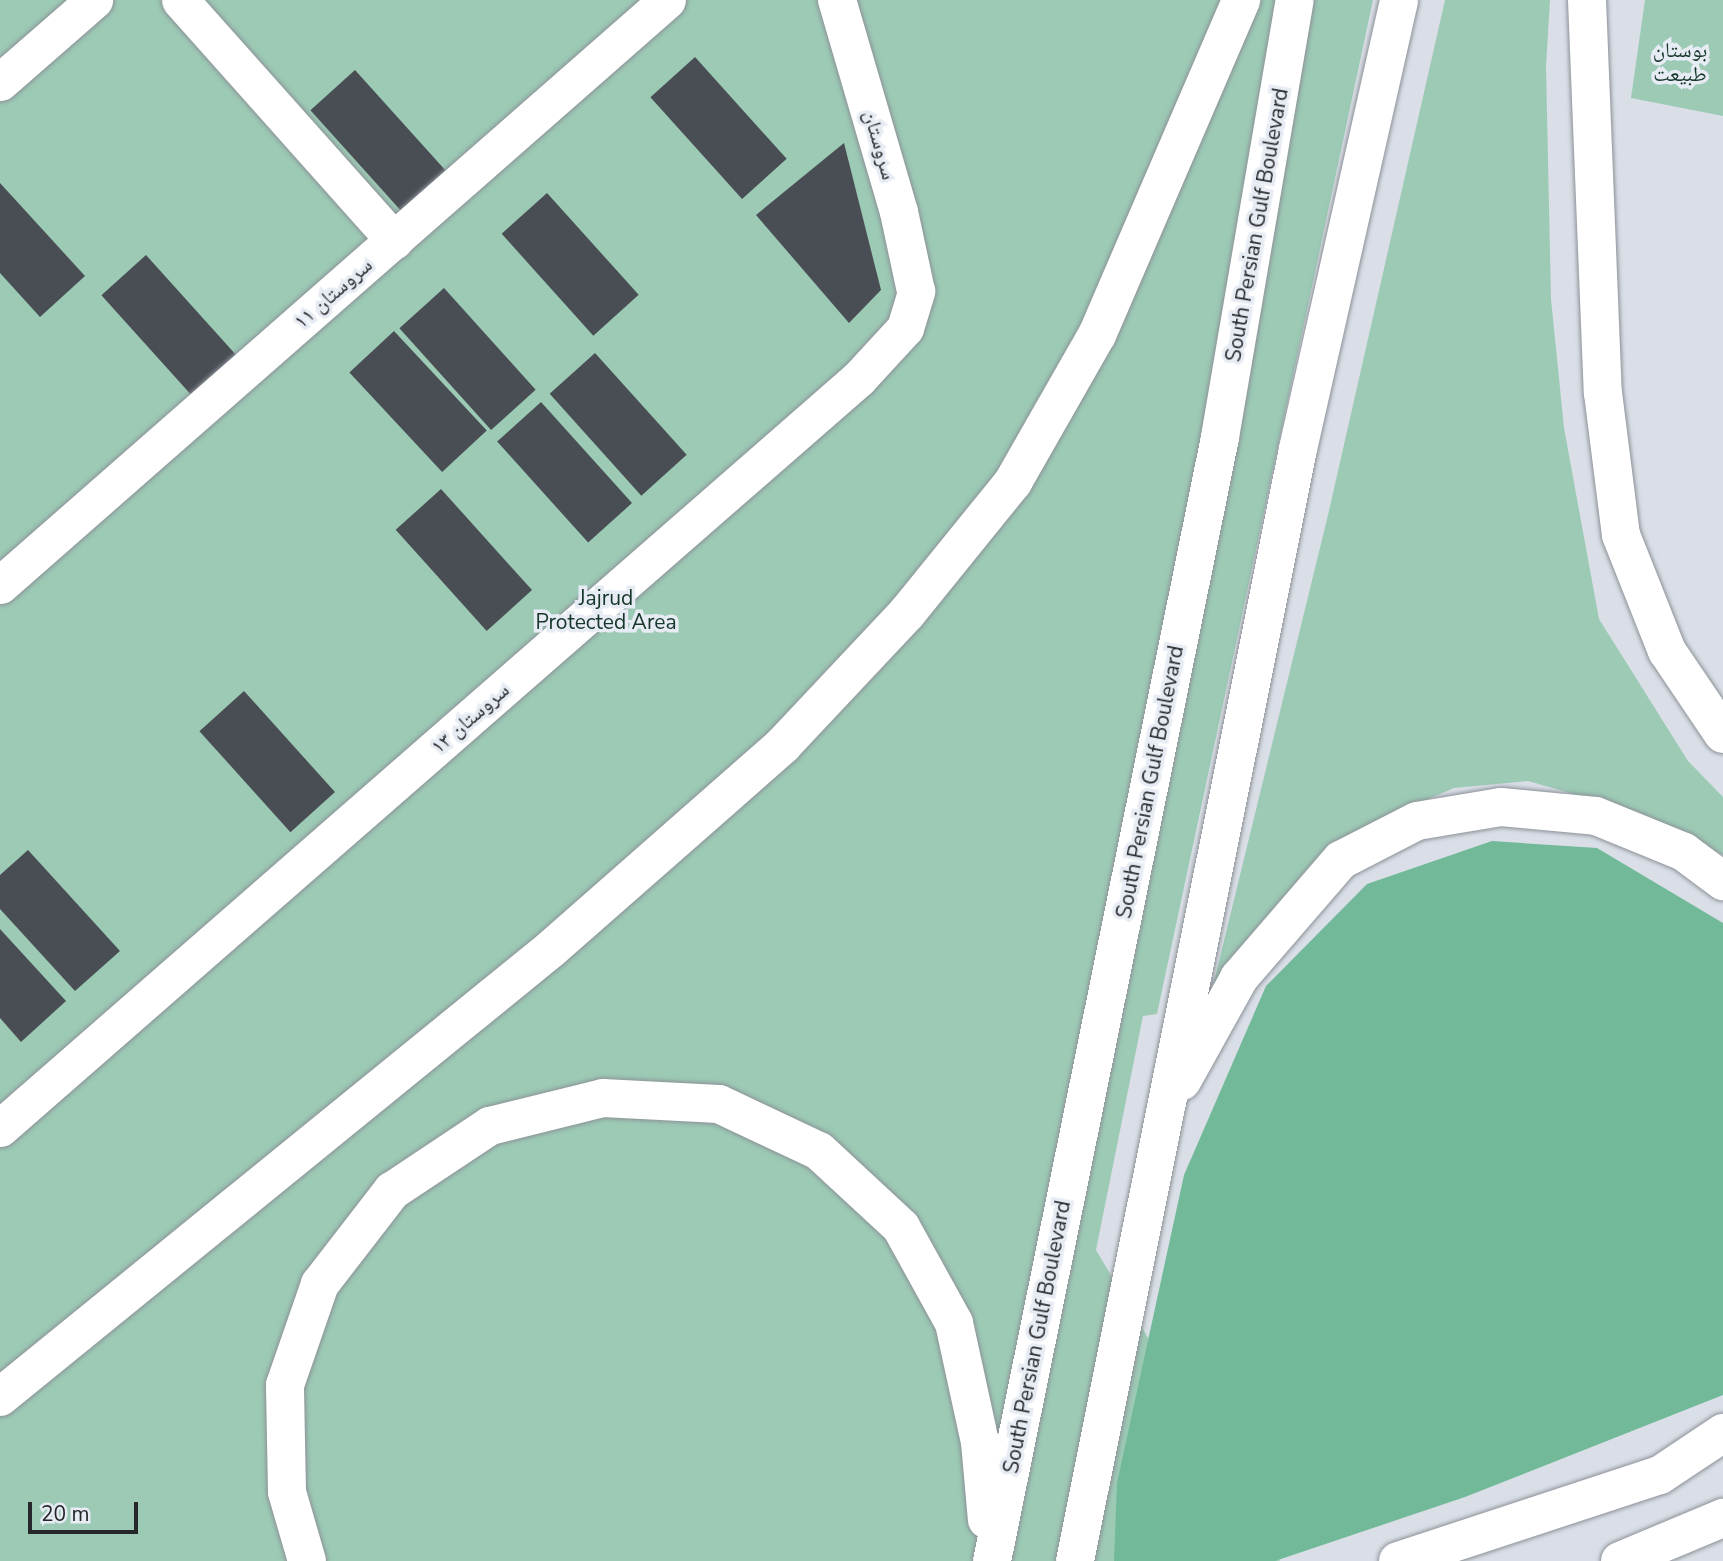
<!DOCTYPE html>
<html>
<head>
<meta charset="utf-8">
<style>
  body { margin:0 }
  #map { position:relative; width:1723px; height:1561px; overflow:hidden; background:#dadfe7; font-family:"Nunito Sans","Noto Naskh Arabic",sans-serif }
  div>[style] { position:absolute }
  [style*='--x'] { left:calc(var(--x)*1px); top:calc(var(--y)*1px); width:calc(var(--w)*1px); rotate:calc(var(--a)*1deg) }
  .green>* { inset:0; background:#9ccab5 }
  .forest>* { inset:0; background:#71b999 }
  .building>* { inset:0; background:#494d54; transform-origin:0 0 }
  .roads { filter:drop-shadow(0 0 2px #8c9198) drop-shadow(0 0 2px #8c9198) }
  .street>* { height:37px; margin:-18.5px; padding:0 18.5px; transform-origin:18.5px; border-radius:18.5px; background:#fff }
  .secondary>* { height:38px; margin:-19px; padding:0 19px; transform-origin:19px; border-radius:19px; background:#fff }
  .highway>* { height:38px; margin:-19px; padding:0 19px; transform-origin:19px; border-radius:19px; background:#fff }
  span { translate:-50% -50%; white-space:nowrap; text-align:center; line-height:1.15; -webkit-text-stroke:7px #e7ecf4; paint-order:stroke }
  .park-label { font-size:21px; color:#153629 }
  .street-label { font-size:21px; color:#25272a }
  .scale { position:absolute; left:28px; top:1502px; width:110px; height:32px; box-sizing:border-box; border:4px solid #25272a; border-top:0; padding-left:9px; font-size:21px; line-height:24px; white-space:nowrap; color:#25272a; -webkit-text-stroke:5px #e7ecf4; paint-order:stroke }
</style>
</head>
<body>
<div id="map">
  <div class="green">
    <i style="clip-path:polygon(0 0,1373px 0,1157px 1014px,1143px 1016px,1096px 1250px,1280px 1561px,0 1561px)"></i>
    <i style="clip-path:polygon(1445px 0,1550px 0,1546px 66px,1551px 299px,1564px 428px,1599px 619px,1688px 761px,1723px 797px,1723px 855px,1640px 813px,1528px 781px,1454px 788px,1367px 825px,1294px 887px,1209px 1002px,1328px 515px)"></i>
    <i style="clip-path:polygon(1645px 0,1723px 0,1723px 116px,1631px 98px)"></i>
  </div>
  <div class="forest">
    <i style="clip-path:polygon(1492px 841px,1597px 848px,1723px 923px,1723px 1395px,1465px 1497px,1275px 1561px,1114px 1561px,1117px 1483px,1184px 1175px,1266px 986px,1367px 884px)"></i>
  </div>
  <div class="building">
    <i style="left:695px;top:57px;width:137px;height:60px;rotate:48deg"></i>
    <i style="left:355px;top:70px;width:135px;height:60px;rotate:48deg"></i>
    <i style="clip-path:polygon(844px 143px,881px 290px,849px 323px,756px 215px)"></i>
    <i style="clip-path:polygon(0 183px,85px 276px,40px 317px,0 273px)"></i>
    <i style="left:547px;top:193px;width:137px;height:61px;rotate:48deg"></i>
    <i style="left:146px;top:255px;width:137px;height:60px;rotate:48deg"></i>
    <i style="left:444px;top:288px;width:137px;height:60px;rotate:48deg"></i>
    <i style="left:394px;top:331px;width:136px;height:61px;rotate:47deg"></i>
    <i style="left:595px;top:353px;width:137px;height:61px;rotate:48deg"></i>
    <i style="left:541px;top:402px;width:136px;height:59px;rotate:48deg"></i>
    <i style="left:441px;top:489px;width:136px;height:61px;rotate:48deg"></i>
    <i style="left:244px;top:691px;width:136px;height:60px;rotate:48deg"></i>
    <i style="clip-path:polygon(28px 850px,120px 951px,75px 991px,0 909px,0 875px)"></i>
    <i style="clip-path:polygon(0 929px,66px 1001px,21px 1042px,0 1018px)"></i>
  </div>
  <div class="roads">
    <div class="street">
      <i style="--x:180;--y:0;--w:322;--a:48.3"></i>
      <i style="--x:0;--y:82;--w:125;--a:-41.1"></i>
      <i style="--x:0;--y:585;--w:887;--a:-41.25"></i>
      <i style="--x:0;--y:1128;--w:1140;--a:-41.12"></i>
      <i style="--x:859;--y:378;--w:68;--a:-47.4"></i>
      <i style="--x:905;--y:328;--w:39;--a:-73"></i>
    </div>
    <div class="secondary">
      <i style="--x:837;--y:0;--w:221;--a:73.7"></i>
      <i style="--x:899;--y:212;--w:81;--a:77.9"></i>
    </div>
    <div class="highway">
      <i style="--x:1587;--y:0;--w:393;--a:87.7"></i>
      <i style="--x:1603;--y:393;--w:143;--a:82.8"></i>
      <i style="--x:1621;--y:535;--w:125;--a:68.4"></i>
      <i style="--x:1667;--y:651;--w:100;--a:56"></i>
      <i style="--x:1182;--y:1081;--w:118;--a:-61"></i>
      <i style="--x:1239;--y:978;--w:156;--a:-49.2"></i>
      <i style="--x:1341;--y:860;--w:85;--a:-27.2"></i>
      <i style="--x:1417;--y:821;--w:85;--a:-9.5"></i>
      <i style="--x:1501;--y:807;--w:95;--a:5.4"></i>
      <i style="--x:1596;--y:816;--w:95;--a:22.2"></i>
      <i style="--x:1684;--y:852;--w:49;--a:36.6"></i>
      <i style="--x:0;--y:1397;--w:710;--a:-39.11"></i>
      <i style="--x:551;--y:949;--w:309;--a:-41.3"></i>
      <i style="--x:783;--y:745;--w:181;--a:-46.8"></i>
      <i style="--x:907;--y:613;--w:169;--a:-51"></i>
      <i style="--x:1013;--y:482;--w:169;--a:-60.3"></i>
      <i style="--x:1097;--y:335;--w:365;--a:-66.7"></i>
      <i style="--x:307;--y:1561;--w:72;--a:-106.2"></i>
      <i style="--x:287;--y:1492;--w:107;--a:-91.1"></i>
      <i style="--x:285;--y:1385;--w:107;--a:-70.9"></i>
      <i style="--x:320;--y:1284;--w:118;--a:-52.3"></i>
      <i style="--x:392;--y:1191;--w:118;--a:-33.6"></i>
      <i style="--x:490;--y:1126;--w:116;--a:-13.9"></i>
      <i style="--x:603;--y:1098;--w:116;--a:3"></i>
      <i style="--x:719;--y:1104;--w:110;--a:25.2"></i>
      <i style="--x:819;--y:1151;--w:112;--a:42.8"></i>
      <i style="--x:901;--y:1227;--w:110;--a:61.1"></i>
      <i style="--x:954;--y:1323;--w:122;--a:77.7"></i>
      <i style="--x:980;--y:1442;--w:78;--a:84.9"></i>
      <i style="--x:992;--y:1561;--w:1147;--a:-78.53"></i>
      <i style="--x:1220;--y:437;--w:443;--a:-80.3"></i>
      <i style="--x:1075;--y:1561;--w:1134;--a:-78.66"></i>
      <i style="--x:1298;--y:449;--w:460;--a:-77.3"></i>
      <i style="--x:1398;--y:1561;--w:276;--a:-18.2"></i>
      <i style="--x:1660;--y:1475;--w:76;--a:-33.7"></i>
      <i style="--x:1620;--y:1561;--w:112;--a:-22.7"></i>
    </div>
  </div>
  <div class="park-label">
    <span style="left:1680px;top:62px">بوستان<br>طبیعت</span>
    <span style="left:606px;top:610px">Jajrud<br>Protected Area</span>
  </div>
  <div class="street-label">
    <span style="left:880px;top:145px;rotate:74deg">سروستان</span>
    <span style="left:1257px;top:225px;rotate:-80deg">South Persian Gulf Boulevard</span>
    <span style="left:333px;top:293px;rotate:-41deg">سروستان ۱۱</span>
    <span style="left:470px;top:718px;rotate:-41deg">سروستان ۱۳</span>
    <span style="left:1150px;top:782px;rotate:-79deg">South Persian Gulf Boulevard</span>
    <span style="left:1037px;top:1337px;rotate:-79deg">South Persian Gulf Boulevard</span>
  </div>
  <div class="scale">20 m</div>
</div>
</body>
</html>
